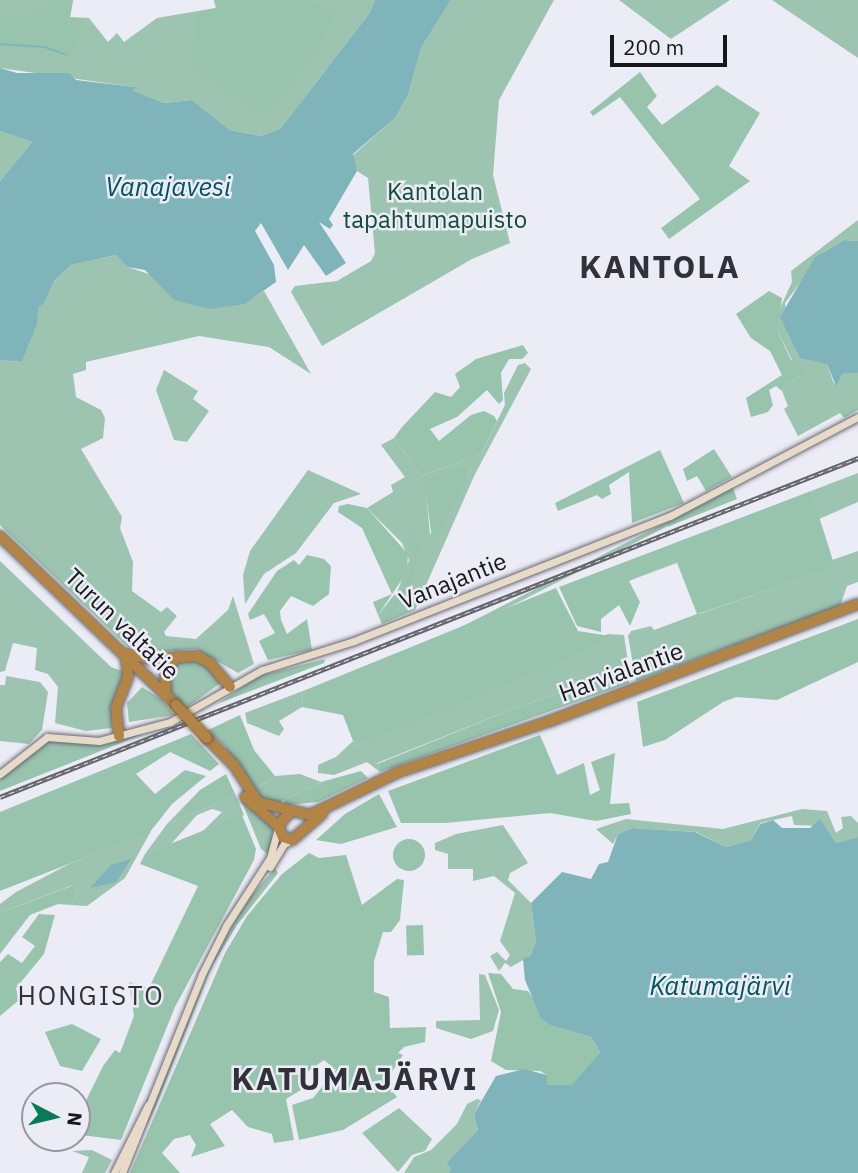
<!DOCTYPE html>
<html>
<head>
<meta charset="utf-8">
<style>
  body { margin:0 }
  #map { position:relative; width:858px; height:1173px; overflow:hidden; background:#ebecf6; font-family:"IBM Plex Sans",sans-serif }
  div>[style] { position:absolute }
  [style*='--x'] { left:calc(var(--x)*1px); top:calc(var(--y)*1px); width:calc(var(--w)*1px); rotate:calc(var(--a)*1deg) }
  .green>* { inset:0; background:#9cc4b0; transform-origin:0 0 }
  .forest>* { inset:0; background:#98c4ae; transform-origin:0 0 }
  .round { border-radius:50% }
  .water>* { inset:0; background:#7fb4ba }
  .stream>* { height:2px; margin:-1px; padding:0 1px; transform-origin:1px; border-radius:1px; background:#7fb4ba }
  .roads { filter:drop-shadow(0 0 2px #676871) drop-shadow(0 0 2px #676871) }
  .secondary>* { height:7px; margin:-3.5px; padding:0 3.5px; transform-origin:3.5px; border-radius:3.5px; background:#e8dac8 }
  .highway>* { height:10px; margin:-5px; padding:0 5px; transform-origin:5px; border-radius:5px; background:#b28446 }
  .rail>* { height:4.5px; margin-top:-2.25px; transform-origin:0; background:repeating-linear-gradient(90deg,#ebecf6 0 5px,#636469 0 10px); box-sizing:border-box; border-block:2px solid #636469 }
  .bridges { filter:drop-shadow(0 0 2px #7c5e37) drop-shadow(0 0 2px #7c5e37) }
  .highway-bridge>* { height:10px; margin:-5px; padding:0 5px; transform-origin:5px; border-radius:5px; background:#b28446 }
  span { translate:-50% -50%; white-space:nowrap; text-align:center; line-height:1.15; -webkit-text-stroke:5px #ebecf6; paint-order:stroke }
  .park-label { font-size:24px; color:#134c36 }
  .street-label { font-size:24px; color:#18181b }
  .water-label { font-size:26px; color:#03555c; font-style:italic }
  .neighbourhood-label { font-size:26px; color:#313239; letter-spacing:2px }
  .district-label { font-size:32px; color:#313239; font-weight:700; letter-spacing:2px }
  .north { position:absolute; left:21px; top:1082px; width:70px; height:70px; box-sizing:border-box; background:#ebecf6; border:2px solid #97979e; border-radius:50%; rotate:97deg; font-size:19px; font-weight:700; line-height:28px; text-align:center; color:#18181b }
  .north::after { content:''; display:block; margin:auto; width:24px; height:32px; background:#0a7955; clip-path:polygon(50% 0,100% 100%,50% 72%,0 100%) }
  .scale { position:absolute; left:610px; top:35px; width:117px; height:32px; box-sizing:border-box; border:4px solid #18181b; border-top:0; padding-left:9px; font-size:21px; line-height:24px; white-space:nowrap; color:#18181b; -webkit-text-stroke:5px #ebecf6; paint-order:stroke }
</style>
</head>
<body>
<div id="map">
  <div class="green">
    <i style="clip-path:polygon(0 0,73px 0,70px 17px,89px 18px,108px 42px,117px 33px,124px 42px,157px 18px,216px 8px,214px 0,375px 0,369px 14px,280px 129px,261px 136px,230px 130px,192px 100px,164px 103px,132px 91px,134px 87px,0 68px)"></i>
    <i style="clip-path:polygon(451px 0,554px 0,499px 100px,493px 175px,510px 243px,472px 259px,322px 346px,291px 292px,295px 286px,337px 281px,371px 261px,375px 253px,368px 178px,357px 171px,351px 157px,395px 118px,408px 95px,421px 48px)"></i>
    <i style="clip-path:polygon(619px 0,730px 0,671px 39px)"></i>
    <i style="clip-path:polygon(772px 0,858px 0,858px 58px)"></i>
    <i style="clip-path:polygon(0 131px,32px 142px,0 181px)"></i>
    <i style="clip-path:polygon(858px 220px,858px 241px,844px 240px,823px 252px,785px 303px,789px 330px,827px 364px,834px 384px,842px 374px,858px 373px,858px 410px,844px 418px,840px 413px,798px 436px,784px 409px,788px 406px,782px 391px,785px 385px,800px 376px,777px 330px,776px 317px,792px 282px,791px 271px)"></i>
    <i style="clip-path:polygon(116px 255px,127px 267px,244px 304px,264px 291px,311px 374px,269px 347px,199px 336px,86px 362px,86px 370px,73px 374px,76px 397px,101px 410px,105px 418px,103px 438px,81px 449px,122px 517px,120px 528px,133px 562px,132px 591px,161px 612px,167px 607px,177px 616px,164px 632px,166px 636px,196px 639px,228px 610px,233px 596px,254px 664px,238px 673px,196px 649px,142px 653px,127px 646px,0 525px,0 360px,22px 362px,37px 325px,37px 307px,44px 304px,55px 280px,71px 265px)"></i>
    <i style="clip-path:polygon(evenodd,525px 363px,531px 369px,475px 474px,415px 610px,382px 624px,378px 615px,398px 590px,409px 560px,402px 543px,367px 508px,393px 492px,391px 485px,405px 477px,381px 445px,394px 438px,421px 476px,481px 454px,505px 405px,504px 393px,518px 365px,525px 363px,471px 470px,430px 535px,425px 481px,471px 470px)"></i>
    <i style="clip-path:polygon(164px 370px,198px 391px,193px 399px,209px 411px,187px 442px,174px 440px,156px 390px)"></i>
    <i style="clip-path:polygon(308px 470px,361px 494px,334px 503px,296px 553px,264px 574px,245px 604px,243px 575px,250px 551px)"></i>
    <i style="clip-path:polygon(858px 473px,858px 502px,819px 519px,811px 491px)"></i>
    <i style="left:665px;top:523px;width:4px;height:368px;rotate:63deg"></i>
    <i style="clip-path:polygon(858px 551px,858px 582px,847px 586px,840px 606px,636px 681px,628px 636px,631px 631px,651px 626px,654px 630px,697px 614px,677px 563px,631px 580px,677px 562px,699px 614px,834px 567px,832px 560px)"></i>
    <i style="clip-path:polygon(0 561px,111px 667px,127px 673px,113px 703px,112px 728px,86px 731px,55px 723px,58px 687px,48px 674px,35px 670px,37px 648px,13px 643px,5px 671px,0 672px)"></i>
    <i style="clip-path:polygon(608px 634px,624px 635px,629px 669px,513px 709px,377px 763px,380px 772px,367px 762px,334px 775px,318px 773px,318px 765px,336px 757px,353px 741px,355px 746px)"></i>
    <i style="clip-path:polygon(185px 658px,205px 663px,222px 682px,186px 708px,168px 689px,170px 667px)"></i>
    <i style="clip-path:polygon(6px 676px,40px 682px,48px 692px,42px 730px,29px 744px,0 741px,0 685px,5px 685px)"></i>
    <i style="clip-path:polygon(142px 687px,161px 699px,174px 715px,129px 722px,127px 703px)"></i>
    <i style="clip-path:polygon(303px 691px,302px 707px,279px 721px,284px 729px,279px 736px,247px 723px,245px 713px)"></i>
    <i style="clip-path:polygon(300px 774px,321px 782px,274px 805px,251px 791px,275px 776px)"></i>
    <i style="clip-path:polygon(236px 796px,244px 815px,203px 831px,222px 812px,212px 809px,197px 815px,171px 844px,145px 854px,167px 824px)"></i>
    <i style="clip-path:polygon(241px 800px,274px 827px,269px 855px,261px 849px)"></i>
    <i style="clip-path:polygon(802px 809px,827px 811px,836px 833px,843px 828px,841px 817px,851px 816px,858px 823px,858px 837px,836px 843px,824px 826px,794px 825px,792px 816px,760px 823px,751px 840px,726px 847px,696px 832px,632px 828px,618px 834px,613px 844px,596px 829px,626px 819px,723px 829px)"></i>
    <i style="clip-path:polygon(503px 825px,528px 863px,510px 873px,508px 880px,531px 903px,536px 941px,530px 956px,511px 967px,505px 963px,499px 971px,490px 956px,497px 952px,506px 961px,510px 955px,500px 941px,515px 893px,494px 876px,473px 881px,473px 869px,448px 869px,448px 854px,435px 850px,435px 843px,456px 834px)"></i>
    <i style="clip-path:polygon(151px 831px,125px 878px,87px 906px,71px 905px,77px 894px,73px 885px,0 913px,0 904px,16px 892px,69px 864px)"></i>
    <i style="clip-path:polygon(275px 868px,278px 873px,237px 925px,212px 966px,156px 1106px,124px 1173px,217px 952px,246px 902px)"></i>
    <i style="clip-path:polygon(479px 974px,485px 975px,499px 1010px,493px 1031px,471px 1039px,436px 1028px,436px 1021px,480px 1020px)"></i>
    <i style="clip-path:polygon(477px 1099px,481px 1100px,474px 1114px,478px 1130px,446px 1163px,451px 1169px,448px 1173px,404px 1173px,414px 1157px,431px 1150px,457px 1124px,467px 1104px)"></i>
    <i style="clip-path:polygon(399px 1108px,432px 1139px,425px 1151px,412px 1155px,398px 1172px,362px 1133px)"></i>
    <i style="clip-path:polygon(92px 1150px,112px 1160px,105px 1173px,82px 1173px,89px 1157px,72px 1151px)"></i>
  </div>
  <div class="forest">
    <i style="clip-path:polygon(54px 0,73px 0,70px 17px,82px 21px,72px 58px,46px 48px,14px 48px,0 42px,0 16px,30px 17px,46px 6px,54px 8px)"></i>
    <i style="clip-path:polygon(214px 0,310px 0,334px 14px,316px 50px,273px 109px,257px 110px,192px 66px,197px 12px,216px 8px)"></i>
    <i style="clip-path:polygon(640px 72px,657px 96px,647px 107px,662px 125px,717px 85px,760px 113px,729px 166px,750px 181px,669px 239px,661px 228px,700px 199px,620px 97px,593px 116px,590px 112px)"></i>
    <i style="clip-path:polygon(769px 291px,782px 298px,777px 330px,791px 360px,801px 363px,805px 373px,785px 385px,782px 391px,776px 386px,769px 390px,773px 405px,768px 412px,751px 417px,746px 398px,782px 375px,770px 351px,751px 338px,736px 314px)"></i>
    <i style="clip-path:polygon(523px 345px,528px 353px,522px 359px,509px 359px,501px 373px,503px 400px,499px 404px,487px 390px,457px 417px,430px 429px,439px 441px,471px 415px,484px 411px,494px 416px,497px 421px,481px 454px,421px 476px,394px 438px,402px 427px,435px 392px,451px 397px,460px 387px,455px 374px,476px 359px)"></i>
    <i style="clip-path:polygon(714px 449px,732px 477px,706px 491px,697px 476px,687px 481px,683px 469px)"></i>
    <i style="clip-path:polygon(660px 450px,684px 503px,632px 523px,629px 472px,609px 485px,611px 494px,602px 499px,597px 495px,558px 511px,555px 503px)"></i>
    <i style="clip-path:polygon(463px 467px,471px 469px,438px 536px,432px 538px,424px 481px)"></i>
    <i style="clip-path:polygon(733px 488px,737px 499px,667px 527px,665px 523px)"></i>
    <i style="clip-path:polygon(811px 491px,835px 567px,698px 614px,677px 562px,629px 581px,640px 602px,630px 626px,619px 605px,601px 619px,601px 632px,577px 626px,559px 587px)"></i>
    <i style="clip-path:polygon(348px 504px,367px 508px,408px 554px,407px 572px,378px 615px,373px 602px,392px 594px,362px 528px,338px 512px,339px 506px)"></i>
    <i style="clip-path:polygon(415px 530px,419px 551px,409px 585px,390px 617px,382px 622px,408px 578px,413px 557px,406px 542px)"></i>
    <i style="clip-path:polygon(307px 555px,324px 559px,331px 566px,329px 594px,313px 606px,291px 596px,280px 611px,281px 620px,287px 634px,307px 619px,312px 650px,268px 660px,259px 641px,275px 633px,264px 614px,250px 620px,248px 614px,277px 571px,294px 560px,299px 565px)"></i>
    <i style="clip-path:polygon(556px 588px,578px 631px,610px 636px,564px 660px,355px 746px,343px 715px,302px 707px,303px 691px)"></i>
    <i style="clip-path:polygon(858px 619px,858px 662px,777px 700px,736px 697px,723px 702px,665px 740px,643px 747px,637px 702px)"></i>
    <i style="clip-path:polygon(325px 659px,324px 663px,217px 704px,259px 676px)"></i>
    <i style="clip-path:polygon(629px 669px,629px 683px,380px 772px,377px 764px,513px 709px)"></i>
    <i style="clip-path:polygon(240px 715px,254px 750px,275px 776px,251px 791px,225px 746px,208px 730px)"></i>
    <i style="clip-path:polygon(141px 734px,141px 735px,0 791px,0 779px,47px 741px,103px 745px)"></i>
    <i style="clip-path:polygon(191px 734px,219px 764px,210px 771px,170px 752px,136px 774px,155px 794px,185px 770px,206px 776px,172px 804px,150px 832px,0 891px,0 812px)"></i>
    <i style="clip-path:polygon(540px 735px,557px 775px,584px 763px,590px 795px,600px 790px,591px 762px,615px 753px,610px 804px,629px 803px,631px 814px,596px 821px,550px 813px,445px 823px,401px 823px,388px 791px)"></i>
    <i style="clip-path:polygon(361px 771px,368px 778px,318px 802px,286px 805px,284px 800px,321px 782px)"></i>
    <i style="clip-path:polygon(226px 774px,236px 796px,167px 824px,200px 790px)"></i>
    <i style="clip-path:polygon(379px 794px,397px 827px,341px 844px,316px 840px,345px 814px)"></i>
    <i style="clip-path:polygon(242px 815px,256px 849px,254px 860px,175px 1007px,121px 1140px,81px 1135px,80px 1113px,103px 1066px,115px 1050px,120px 1053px,134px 1016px,129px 982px,149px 988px,198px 886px,140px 864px,145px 854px)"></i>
    <i class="round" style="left:393px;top:839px;width:32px;height:32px"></i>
    <i style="clip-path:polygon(309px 853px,319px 858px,346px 855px,362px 905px,397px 879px,404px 880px,400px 920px,391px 932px,383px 932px,374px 961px,374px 992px,389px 997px,390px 1028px,426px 1027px,425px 1042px,404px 1047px,398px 1053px,403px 1055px,385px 1082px,397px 1097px,343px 1130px,299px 1140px,292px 1105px,313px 1098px,336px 1070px,324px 1060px,304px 1074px,304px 1088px,286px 1099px,294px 1140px,274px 1143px,272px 1134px,248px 1127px,232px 1110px,210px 1124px,225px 1146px,191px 1157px,196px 1145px,190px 1135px,174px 1139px,162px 1153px,180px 1173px,130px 1173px,225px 953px,247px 916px,282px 874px)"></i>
    <i style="clip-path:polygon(74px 885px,77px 894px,71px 905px,58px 904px,30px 915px,0 954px,0 913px)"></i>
    <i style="clip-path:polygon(39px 914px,55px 915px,44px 954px,16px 988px,19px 1000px,0 1016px,0 962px,8px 954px,22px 963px,35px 946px,22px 937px)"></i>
    <i style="left:423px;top:925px;width:30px;height:17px;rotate:88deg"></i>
    <i style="clip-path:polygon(488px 973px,501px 974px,513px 989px,528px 991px,552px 1026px,591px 1037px,600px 1052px,573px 1085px,547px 1085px,547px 1075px,540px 1071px,506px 1070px,491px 1061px,501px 1012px)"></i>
    <i style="clip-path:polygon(72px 1024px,101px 1039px,82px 1071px,60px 1066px,45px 1032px)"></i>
  </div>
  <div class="water">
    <i style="clip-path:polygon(375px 0,451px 0,421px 48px,408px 95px,395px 118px,353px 154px,357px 171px,329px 219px,333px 225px,330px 229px,319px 222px,346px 263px,326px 276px,304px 245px,288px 270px,261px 223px,255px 231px,274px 265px,276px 282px,245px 304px,210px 309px,174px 300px,145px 270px,127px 267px,116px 255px,71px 265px,55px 280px,44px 304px,38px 307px,37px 325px,22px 362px,0 360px,0 181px,32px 142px,0 131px,0 68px,17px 73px,69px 73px,76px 80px,135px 87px,133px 91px,164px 103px,192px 100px,230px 130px,261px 136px,280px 129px,369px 14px)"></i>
    <i style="clip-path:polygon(844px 240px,858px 241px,858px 373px,842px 374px,836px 386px,827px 364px,800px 358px,780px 317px,815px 257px)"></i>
    <i style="clip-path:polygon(820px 819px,836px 843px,858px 837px,858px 1173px,448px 1173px,451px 1169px,446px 1163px,478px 1130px,474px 1114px,496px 1076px,524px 1069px,547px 1075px,547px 1085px,572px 1085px,600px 1052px,591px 1037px,552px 1026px,541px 1018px,525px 980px,523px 959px,530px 956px,536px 941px,531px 903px,562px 872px,591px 879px,599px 864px,608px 862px,618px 834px,632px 828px,695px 832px,726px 847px,751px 840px,760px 824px,773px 820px,782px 828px,810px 828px)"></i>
    <i style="clip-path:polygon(131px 859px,116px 882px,90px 888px,111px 865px)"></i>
  </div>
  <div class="stream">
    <i style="--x:0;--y:44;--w:45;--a:3.8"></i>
    <i style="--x:45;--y:47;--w:23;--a:20"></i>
  </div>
  <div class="roads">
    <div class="secondary">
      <i style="--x:0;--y:774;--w:60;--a:-38.2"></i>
      <i style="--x:47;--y:737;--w:52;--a:4.4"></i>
      <i style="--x:99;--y:741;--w:73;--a:-15"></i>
      <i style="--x:170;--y:722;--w:106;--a:-29.5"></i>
      <i style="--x:262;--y:670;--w:96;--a:-17.5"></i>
      <i style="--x:354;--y:641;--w:340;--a:-21.6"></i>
      <i style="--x:670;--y:516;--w:212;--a:-27.8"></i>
      <i style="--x:270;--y:867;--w:27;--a:-59"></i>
      <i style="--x:284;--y:844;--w:9;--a:-27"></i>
      <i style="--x:114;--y:1173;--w:76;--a:-63.4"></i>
      <i style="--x:122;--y:1173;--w:214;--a:-68.1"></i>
      <i style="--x:202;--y:974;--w:54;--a:-63.4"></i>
      <i style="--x:226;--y:926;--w:81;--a:-57.1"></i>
      <i style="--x:270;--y:858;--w:31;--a:-75"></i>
    </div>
    <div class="highway">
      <i style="--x:0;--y:536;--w:244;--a:43.8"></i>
      <i style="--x:126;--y:654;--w:26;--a:11"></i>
      <i style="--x:152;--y:659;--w:45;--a:-3.8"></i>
      <i style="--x:197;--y:656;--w:15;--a:28"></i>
      <i style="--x:210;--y:663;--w:31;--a:50"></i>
      <i style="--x:166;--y:694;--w:25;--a:-92"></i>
      <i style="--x:165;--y:669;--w:18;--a:-45"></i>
      <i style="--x:119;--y:736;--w:28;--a:-96"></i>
      <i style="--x:116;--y:708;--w:34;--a:-69"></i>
      <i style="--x:128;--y:676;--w:20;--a:-96"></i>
      <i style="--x:207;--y:738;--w:38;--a:45"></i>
      <i style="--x:234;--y:765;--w:44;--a:57"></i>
      <i style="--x:258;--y:802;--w:54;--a:14"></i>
      <i style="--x:310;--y:815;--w:96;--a:-26"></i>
      <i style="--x:396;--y:773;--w:163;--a:-18.7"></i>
      <i style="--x:550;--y:721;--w:329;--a:-20.8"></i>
      <i style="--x:245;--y:797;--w:44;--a:41.3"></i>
      <i style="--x:290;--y:812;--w:18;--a:131"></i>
      <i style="--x:278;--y:826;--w:12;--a:66"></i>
      <i style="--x:283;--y:837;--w:9;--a:18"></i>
      <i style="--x:292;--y:840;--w:40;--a:-41"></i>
    </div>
  </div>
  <div class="rail">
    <i style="--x:0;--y:797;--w:923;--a:-21.56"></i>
  </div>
  <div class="bridges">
    <div class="highway-bridge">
      <i style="--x:176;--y:705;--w:45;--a:46.8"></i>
    </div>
  </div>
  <div class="park-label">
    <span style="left:435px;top:206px">Kantolan<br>tapahtumapuisto</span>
  </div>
  <div class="street-label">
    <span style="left:453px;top:581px;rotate:-22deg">Vanajantie</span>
    <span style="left:122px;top:624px;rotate:44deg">Turun valtatie</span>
    <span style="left:621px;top:672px;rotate:-20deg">Harvialantie</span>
  </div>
  <div class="water-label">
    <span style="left:168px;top:187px">Vanajavesi</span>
    <span style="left:720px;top:986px">Katumajärvi</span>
  </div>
  <div class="neighbourhood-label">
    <span style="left:91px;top:996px">HONGISTO</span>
  </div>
  <div class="district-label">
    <span style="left:660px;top:266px">KANTOLA</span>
    <span style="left:355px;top:1078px">KATUMAJÄRVI</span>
  </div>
  <div class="north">N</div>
  <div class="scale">200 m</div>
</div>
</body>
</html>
